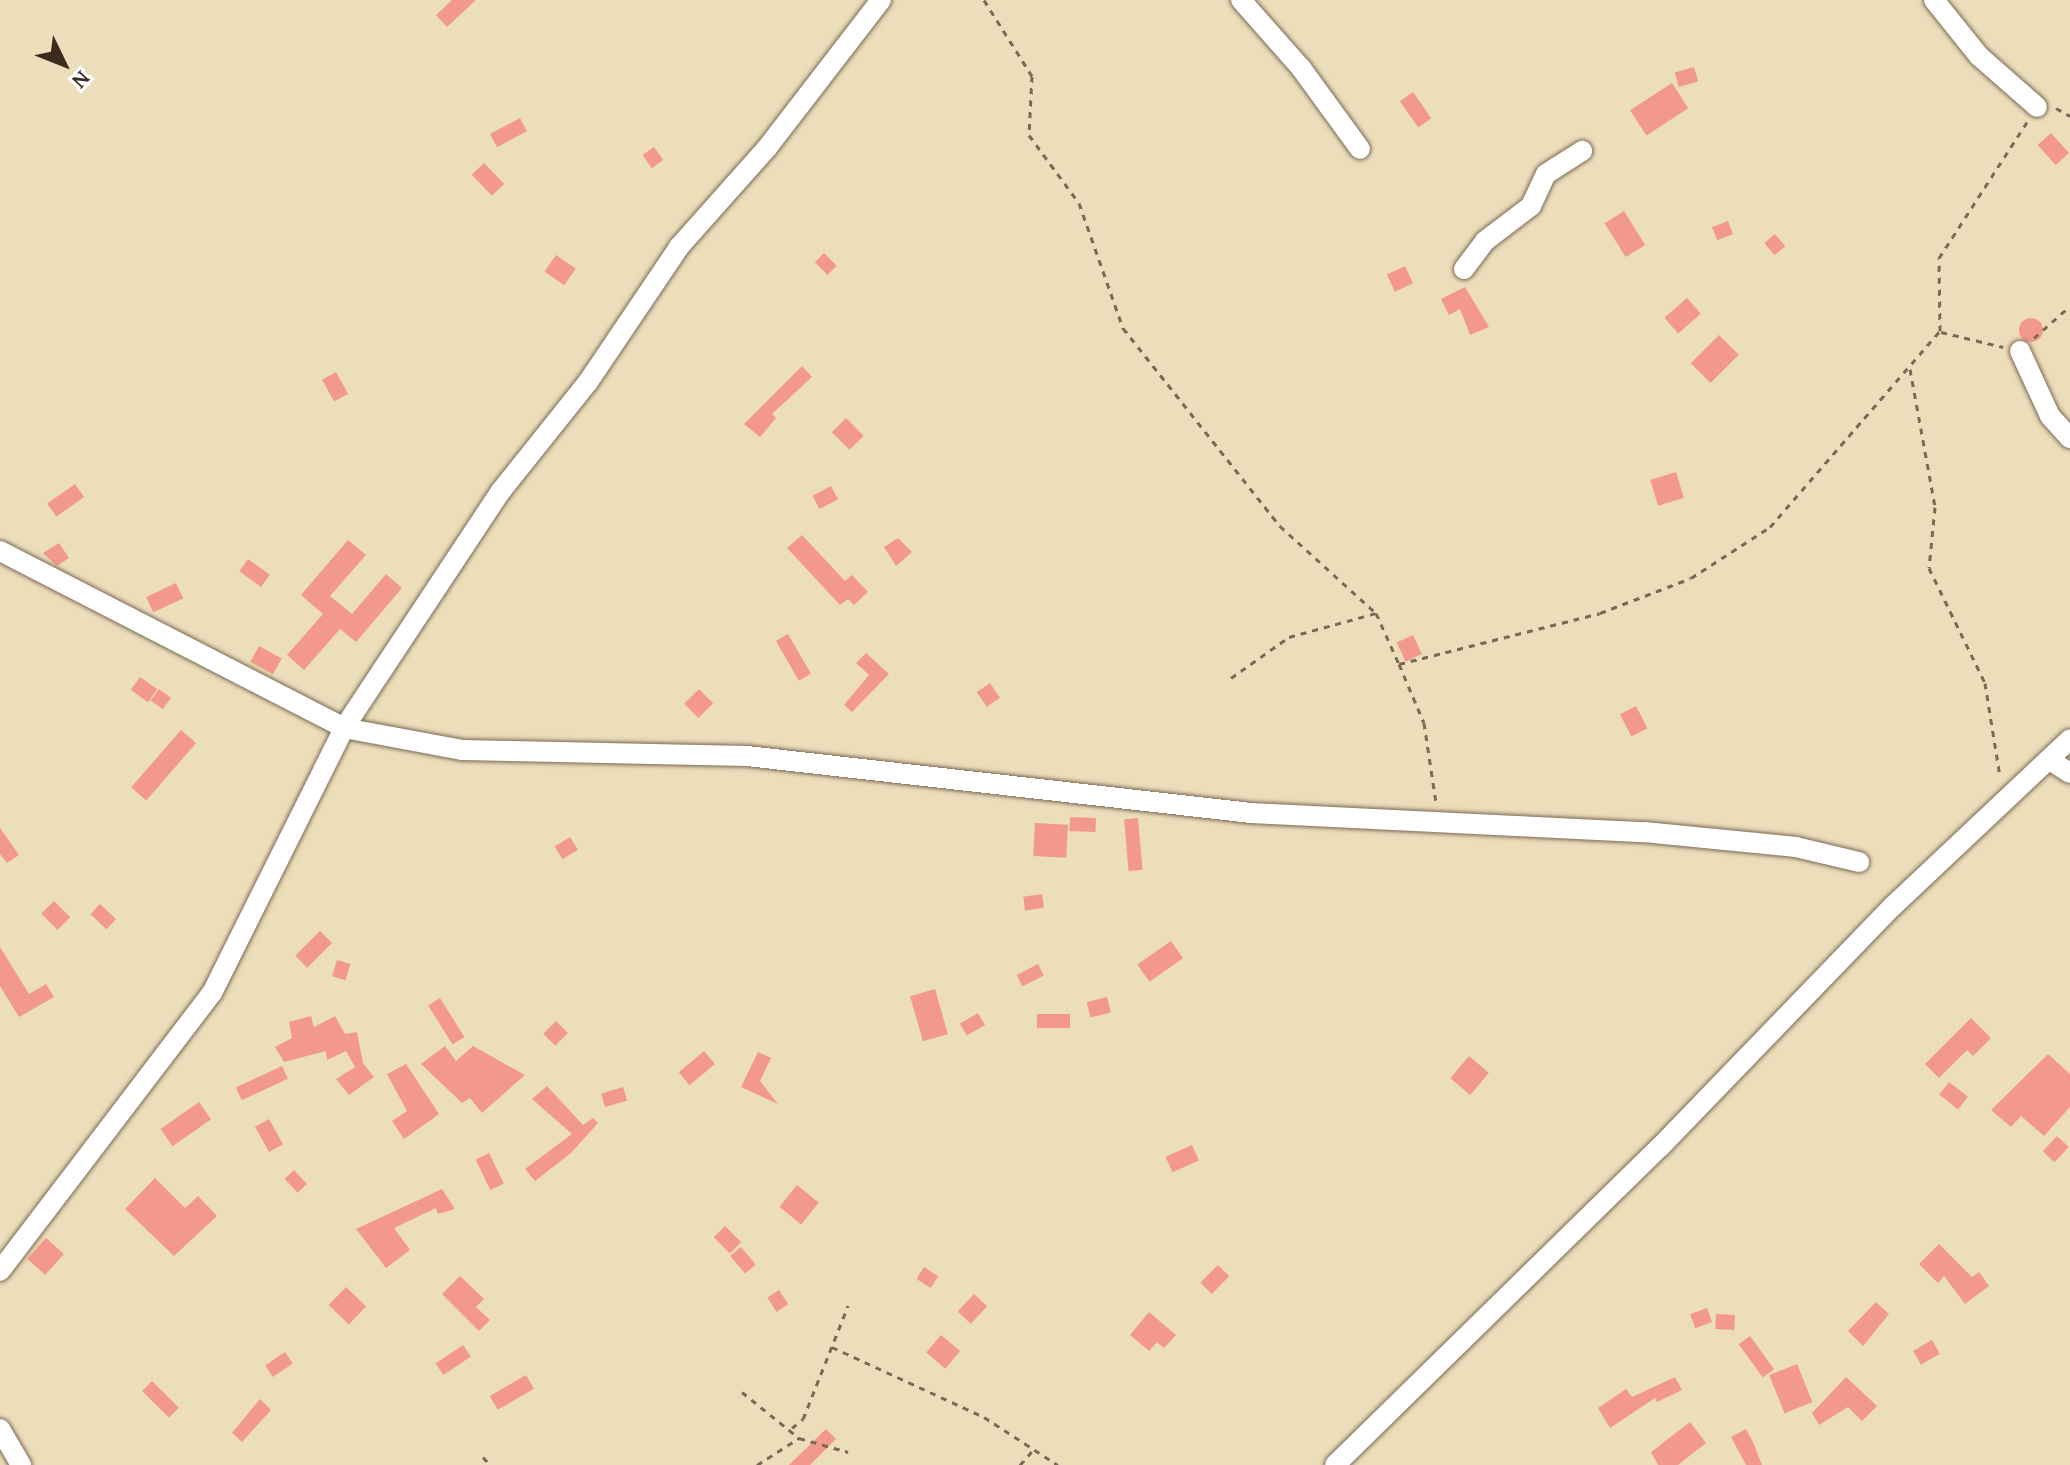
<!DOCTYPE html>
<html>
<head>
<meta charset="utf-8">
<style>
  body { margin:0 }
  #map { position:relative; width:2070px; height:1465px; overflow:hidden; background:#eddebb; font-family:"Gentium Book Plus",serif }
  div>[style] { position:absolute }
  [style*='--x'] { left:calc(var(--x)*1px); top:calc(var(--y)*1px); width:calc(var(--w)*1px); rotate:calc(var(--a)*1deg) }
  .building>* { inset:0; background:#f2998b; transform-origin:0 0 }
  .round { border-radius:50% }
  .path>* { height:3px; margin-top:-1.5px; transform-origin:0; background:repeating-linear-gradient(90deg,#796955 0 6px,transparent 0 12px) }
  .roads { filter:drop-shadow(0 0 2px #796955) drop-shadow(0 0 2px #796955) }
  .minor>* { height:20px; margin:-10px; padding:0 10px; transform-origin:10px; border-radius:10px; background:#fff }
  span { translate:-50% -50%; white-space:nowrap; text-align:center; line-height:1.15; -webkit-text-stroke:7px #fff; paint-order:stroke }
  .north { position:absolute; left:24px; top:24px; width:80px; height:80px; -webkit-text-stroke:6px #fff; paint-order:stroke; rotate:133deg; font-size:22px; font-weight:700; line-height:32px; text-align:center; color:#3b2a1e }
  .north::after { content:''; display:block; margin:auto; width:28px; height:36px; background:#3b2a1e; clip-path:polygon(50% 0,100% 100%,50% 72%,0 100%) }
</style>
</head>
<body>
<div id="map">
  <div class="building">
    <i style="clip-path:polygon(452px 0,476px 0,447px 27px,436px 15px)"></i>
    <i style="left:1694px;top:67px;width:15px;height:20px;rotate:74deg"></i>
    <i style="left:1672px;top:83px;width:30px;height:50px;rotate:57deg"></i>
    <i style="left:1413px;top:92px;width:32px;height:16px;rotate:55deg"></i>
    <i style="left:520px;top:118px;width:15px;height:34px;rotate:62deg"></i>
    <i style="left:2051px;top:133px;width:27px;height:18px;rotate:48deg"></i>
    <i style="left:654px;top:147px;width:16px;height:14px;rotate:55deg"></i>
    <i style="left:484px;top:163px;width:29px;height:17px;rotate:46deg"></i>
    <i style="left:1624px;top:211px;width:40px;height:23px;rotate:58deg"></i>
    <i style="left:1728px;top:221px;width:14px;height:17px;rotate:69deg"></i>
    <i style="left:1775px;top:234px;width:16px;height:14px;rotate:50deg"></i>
    <i style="left:824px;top:253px;width:18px;height:13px;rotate:45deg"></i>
    <i style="left:556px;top:255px;width:24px;height:20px;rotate:35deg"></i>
    <i style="left:1405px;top:266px;width:19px;height:20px;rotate:65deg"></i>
    <i style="clip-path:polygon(1465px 287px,1489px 327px,1470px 335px,1460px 309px,1449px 315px,1441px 299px)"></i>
    <i style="left:1687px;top:298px;width:21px;height:30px;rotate:49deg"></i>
    <i class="round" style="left:2019px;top:318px;width:24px;height:24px"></i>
    <i style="left:1719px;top:335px;width:28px;height:40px;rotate:45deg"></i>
    <i style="clip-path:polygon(802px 366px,812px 377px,772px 414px,776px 418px,760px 437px,744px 424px)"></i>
    <i style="left:336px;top:372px;width:25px;height:16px;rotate:61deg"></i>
    <i style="left:846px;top:418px;width:25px;height:20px;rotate:45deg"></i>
    <i style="left:1676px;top:472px;width:27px;height:27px;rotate:73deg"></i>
    <i style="left:75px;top:484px;width:16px;height:34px;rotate:55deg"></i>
    <i style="left:831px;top:486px;width:15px;height:21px;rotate:62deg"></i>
    <i style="clip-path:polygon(802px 535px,845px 581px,852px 575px,868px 592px,854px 605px,848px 599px,840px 605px,787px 548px)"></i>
    <i style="clip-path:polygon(898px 538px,912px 552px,896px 566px,884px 547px)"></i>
    <i style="clip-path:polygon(348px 540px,366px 555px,330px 596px,352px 614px,386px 574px,402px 588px,356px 642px,340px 629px,304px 670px,287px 655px,323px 614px,301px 595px)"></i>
    <i style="clip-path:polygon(59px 543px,69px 558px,57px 566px,43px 553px)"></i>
    <i style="left:248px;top:559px;width:27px;height:15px;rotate:36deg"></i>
    <i style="left:176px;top:583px;width:17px;height:33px;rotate:65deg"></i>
    <i style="left:788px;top:634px;width:46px;height:14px;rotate:60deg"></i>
    <i style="left:1413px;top:635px;width:21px;height:18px;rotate:65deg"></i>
    <i style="left:259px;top:646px;width:26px;height:18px;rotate:29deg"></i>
    <i style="clip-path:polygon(866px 653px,889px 674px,852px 712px,844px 705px,869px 675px,856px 663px)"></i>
    <i style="left:140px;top:677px;width:21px;height:16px;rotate:35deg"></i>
    <i style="left:990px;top:683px;width:18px;height:16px;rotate:56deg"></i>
    <i style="left:159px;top:689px;width:15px;height:14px;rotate:37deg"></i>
    <i style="left:699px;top:689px;width:20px;height:21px;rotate:45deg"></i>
    <i style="left:1636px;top:706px;width:25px;height:18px;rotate:63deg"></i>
    <i style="left:181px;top:730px;width:20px;height:76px;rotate:41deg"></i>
    <i style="left:1070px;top:817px;width:26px;height:14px;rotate:2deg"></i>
    <i style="left:1138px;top:818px;width:52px;height:14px;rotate:85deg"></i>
    <i style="left:1035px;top:823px;width:33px;height:33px;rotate:3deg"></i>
    <i style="clip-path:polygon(0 828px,19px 855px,7px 863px,0 854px)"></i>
    <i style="left:570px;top:837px;width:15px;height:18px;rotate:58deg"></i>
    <i style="left:1042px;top:894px;width:14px;height:19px;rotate:82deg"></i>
    <i style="left:54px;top:901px;width:23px;height:18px;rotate:45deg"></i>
    <i style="left:100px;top:904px;width:22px;height:14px;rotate:43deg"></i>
    <i style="left:320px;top:931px;width:17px;height:35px;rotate:45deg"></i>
    <i style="left:1171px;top:941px;width:21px;height:41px;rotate:55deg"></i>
    <i style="clip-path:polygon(0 947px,29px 994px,46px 984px,54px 997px,19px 1017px,0 986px)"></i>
    <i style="left:337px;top:960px;width:14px;height:17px;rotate:17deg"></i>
    <i style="left:1038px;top:964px;width:13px;height:24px;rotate:63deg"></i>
    <i style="left:935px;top:989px;width:47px;height:26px;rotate:74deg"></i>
    <i style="left:1107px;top:997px;width:16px;height:21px;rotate:76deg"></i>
    <i style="left:440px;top:998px;width:46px;height:14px;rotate:58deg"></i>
    <i style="left:978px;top:1013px;width:14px;height:21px;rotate:60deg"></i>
    <i style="left:1037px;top:1014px;width:33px;height:14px"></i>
    <i style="clip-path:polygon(311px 1016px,314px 1027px,335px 1016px,345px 1034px,357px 1032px,363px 1063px,374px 1077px,349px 1095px,336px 1079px,355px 1067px,346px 1051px,327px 1060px,326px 1051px,284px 1062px,275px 1047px,292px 1038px,289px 1022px)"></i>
    <i style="clip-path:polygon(1971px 1018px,1991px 1038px,1973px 1056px,1967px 1050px,1939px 1078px,1925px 1064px)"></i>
    <i style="left:556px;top:1021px;width:17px;height:18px;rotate:45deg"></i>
    <i style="clip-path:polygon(445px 1046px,456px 1061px,473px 1046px,525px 1075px,482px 1113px,470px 1098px,462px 1103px,421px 1064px)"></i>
    <i style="left:704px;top:1051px;width:17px;height:33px;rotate:50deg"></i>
    <i style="clip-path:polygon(758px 1052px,771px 1058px,760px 1081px,778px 1104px,741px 1087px)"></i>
    <i style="clip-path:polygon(2048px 1054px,2070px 1074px,2070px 1107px,2044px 1136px,2021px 1116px,2011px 1127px,1991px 1110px)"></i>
    <i style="left:1469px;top:1056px;width:26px;height:29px;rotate:40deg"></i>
    <i style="clip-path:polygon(406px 1064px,439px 1114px,404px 1139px,392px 1121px,407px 1111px,387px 1074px)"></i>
    <i style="left:282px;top:1066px;width:14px;height:51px;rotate:65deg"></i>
    <i style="left:1949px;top:1082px;width:24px;height:16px;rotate:38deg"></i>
    <i style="clip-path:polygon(547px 1086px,583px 1125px,593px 1118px,598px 1123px,571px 1153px,535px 1181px,525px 1169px,572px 1134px,532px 1099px)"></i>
    <i style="left:623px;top:1087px;width:14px;height:23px;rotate:73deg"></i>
    <i style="left:199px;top:1102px;width:21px;height:47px;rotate:55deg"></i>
    <i style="left:269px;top:1119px;width:29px;height:16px;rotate:61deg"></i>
    <i style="left:2057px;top:1136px;width:16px;height:21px;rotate:43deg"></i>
    <i style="left:1192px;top:1145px;width:17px;height:29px;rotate:66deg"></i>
    <i style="left:489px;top:1153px;width:34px;height:15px;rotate:64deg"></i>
    <i style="left:294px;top:1170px;width:19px;height:13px;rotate:47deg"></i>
    <i style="clip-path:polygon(155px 1178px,185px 1208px,198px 1196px,217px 1216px,174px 1256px,125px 1209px)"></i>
    <i style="left:797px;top:1185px;width:28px;height:28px;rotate:39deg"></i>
    <i style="clip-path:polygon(442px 1189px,455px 1209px,438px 1214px,436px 1208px,394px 1228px,410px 1250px,386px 1268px,356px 1229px)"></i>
    <i style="left:725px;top:1226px;width:23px;height:16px;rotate:45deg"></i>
    <i style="left:46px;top:1238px;width:24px;height:28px;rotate:42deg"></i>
    <i style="clip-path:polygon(1939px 1244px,1972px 1277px,1979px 1272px,1989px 1286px,1965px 1304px,1944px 1276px,1938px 1283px,1919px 1264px)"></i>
    <i style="left:741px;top:1247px;width:23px;height:14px;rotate:50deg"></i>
    <i style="left:1218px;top:1265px;width:16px;height:25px;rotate:45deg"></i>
    <i style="left:924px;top:1267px;width:17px;height:14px;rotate:33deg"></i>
    <i style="clip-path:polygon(460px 1276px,484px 1299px,476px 1307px,490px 1320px,479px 1331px,442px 1294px)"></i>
    <i style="left:346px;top:1287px;width:28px;height:25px;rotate:44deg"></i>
    <i style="left:779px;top:1290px;width:17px;height:14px;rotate:57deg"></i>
    <i style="left:974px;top:1294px;width:18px;height:24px;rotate:43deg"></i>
    <i style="clip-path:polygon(1876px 1302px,1889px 1314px,1863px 1346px,1848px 1331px)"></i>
    <i style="left:1707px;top:1308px;width:15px;height:18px;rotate:70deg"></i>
    <i style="clip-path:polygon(1149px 1312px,1176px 1335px,1164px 1348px,1157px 1342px,1149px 1351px,1130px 1335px)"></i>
    <i style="left:1716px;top:1314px;width:19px;height:15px;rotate:3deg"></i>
    <i style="left:941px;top:1335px;width:25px;height:23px;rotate:40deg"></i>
    <i style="left:1750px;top:1336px;width:41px;height:14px;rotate:54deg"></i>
    <i style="left:1932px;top:1340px;width:16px;height:22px;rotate:60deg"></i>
    <i style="left:463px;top:1345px;width:14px;height:33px;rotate:56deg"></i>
    <i style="left:285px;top:1352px;width:14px;height:24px;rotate:56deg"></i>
    <i style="left:1797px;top:1364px;width:41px;height:30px;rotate:68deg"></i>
    <i style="left:526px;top:1375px;width:16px;height:42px;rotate:60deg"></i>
    <i style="clip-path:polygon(1675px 1377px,1682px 1390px,1657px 1402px,1655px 1398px,1610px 1428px,1598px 1408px,1626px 1389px,1632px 1397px)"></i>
    <i style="clip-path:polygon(1846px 1377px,1877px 1406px,1862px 1421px,1848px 1407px,1819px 1425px,1812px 1413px)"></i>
    <i style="left:152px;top:1381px;width:38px;height:14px;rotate:45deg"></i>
    <i style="clip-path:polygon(260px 1399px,271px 1410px,242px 1442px,232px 1433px)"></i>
    <i style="clip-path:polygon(1690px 1422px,1706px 1443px,1678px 1465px,1658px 1465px,1651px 1452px)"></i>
    <i style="clip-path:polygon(826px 1429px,836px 1439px,810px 1465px,789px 1465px)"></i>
    <i style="clip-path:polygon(1746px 1429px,1753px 1442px,1762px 1465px,1746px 1465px,1731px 1437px)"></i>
  </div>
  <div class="path">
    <i style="--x:984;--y:0;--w:90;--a:57.7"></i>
    <i style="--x:1032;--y:76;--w:59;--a:92.9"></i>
    <i style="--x:1029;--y:135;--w:84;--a:53.7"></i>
    <i style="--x:1079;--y:203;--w:133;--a:70.6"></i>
    <i style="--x:1123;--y:328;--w:253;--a:51.6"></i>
    <i style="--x:1280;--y:526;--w:130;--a:42.2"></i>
    <i style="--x:1376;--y:613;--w:56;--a:65.7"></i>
    <i style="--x:1399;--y:664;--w:207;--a:-14.2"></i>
    <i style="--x:1600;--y:613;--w:97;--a:-21"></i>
    <i style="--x:1691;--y:578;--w:94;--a:-32.8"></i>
    <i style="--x:1770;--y:527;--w:259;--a:-49.1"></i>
    <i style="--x:1940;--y:331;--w:73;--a:-90.8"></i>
    <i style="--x:1939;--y:258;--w:162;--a:-57.1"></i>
    <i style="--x:2056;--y:108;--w:16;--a:30"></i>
    <i style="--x:1941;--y:332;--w:64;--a:13.6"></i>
    <i style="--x:2034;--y:338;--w:48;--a:-41.6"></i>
    <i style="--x:1910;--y:369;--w:140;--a:79.7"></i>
    <i style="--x:1935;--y:507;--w:61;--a:95.6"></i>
    <i style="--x:1929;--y:568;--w:128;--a:64"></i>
    <i style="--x:1985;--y:683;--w:95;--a:80.9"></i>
    <i style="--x:1399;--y:664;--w:64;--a:67"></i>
    <i style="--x:1424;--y:723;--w:80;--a:81.4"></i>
    <i style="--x:1231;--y:678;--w:71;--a:-35.3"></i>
    <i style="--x:1289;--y:637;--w:90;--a:-15.4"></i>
    <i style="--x:832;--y:1347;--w:167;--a:24.7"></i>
    <i style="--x:984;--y:1417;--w:88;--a:33"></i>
    <i style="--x:742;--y:1392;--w:73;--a:38.9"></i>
    <i style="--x:799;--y:1438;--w:51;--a:15.9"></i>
    <i style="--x:792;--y:1428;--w:14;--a:-39"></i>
    <i style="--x:803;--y:1419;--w:122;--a:-68.3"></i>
    <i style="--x:483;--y:1457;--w:11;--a:49"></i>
    <i style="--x:757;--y:1465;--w:50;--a:-32.7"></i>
    <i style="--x:1020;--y:1465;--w:20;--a:-49"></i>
  </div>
  <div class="roads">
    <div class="minor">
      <i style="--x:1241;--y:0;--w:91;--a:48.6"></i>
      <i style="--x:1301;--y:68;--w:100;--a:53.9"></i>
      <i style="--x:1934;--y:0;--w:72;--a:51.2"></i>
      <i style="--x:1979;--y:56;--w:77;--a:41.3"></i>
      <i style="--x:1464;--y:269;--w:35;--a:-53"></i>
      <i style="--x:1485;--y:241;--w:58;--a:-37.3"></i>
      <i style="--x:1531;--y:206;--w:35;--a:-65"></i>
      <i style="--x:1546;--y:174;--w:43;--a:-32.6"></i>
      <i style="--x:2020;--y:351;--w:72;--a:65.2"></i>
      <i style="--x:2050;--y:416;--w:30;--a:48"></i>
      <i style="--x:0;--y:551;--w:387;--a:27.2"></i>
      <i style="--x:344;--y:728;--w:121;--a:10.5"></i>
      <i style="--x:463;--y:750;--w:284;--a:1.2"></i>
      <i style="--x:747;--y:756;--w:507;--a:6.45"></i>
      <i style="--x:1251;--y:813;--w:393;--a:2.8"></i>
      <i style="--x:1644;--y:832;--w:153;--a:5.6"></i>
      <i style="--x:1796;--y:847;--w:65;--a:13.4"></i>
      <i style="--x:2050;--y:760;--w:24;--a:33"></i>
      <i style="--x:0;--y:1271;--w:350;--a:-52.7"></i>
      <i style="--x:212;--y:993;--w:296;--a:-63.5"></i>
      <i style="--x:344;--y:728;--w:284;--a:-56.5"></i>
      <i style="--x:501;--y:491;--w:139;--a:-51.4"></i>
      <i style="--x:588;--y:382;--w:163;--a:-56"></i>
      <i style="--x:679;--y:247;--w:132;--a:-48.4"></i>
      <i style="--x:767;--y:148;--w:187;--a:-52.4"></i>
      <i style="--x:0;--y:1429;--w:42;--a:59.7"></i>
      <i style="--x:1335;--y:1465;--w:455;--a:-44.4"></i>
      <i style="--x:1660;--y:1147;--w:335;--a:-46"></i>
      <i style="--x:1893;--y:906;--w:243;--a:-43.3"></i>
    </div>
  </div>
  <div class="north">N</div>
</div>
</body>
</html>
